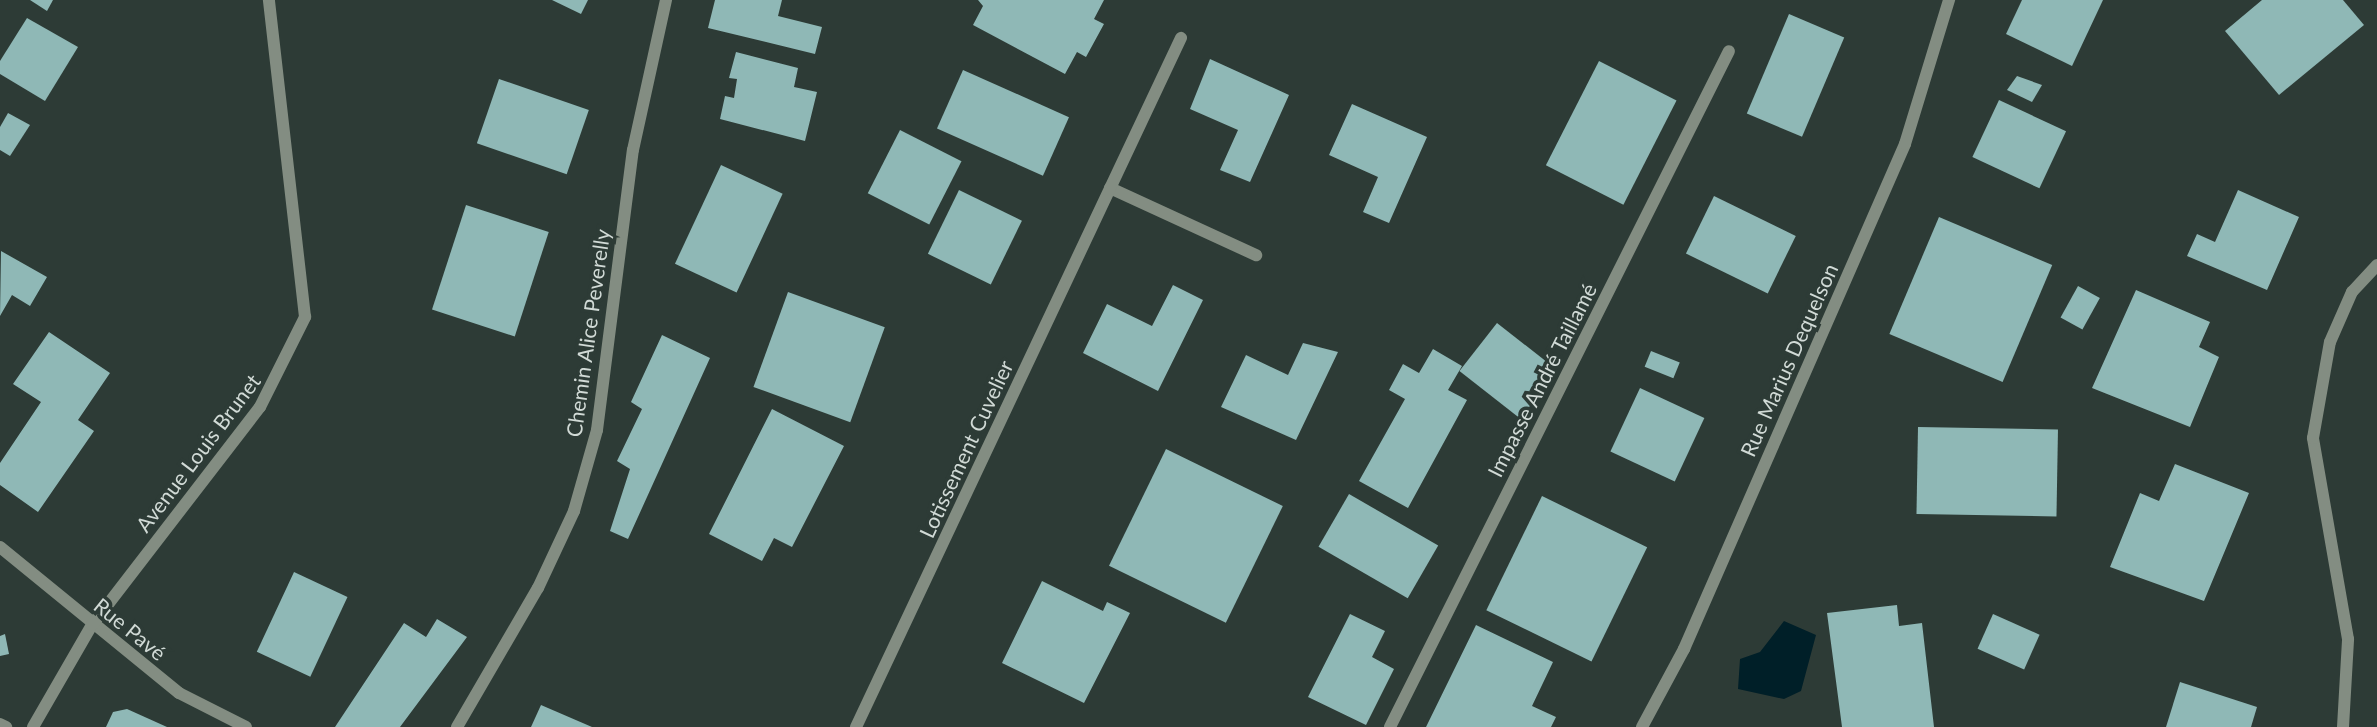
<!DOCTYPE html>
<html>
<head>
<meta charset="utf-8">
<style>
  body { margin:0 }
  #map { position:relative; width:2377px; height:727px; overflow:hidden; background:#2d3b36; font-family:Lato,sans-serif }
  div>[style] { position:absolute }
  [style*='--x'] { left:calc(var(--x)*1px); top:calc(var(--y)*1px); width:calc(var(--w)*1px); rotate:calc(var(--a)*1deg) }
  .water>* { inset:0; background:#001f28 }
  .building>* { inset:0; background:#8fb8b6; transform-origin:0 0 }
  .minor>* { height:12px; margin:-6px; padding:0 6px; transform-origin:6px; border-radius:6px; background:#838d82 }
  span { translate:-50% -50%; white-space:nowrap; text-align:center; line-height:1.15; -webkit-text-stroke:7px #2d3b36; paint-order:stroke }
  .street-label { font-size:21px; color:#d1dad6 }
</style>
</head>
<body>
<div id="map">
  <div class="water">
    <i style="clip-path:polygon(1784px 621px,1816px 635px,1801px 691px,1784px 699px,1738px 689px,1740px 659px,1760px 652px)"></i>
  </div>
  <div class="building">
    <i style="clip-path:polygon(30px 0,53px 0,47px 11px)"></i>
    <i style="clip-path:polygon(552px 0,588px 0,581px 14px)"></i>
    <i style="clip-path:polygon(715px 0,782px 0,778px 16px,822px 27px,815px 54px,708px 28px)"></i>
    <i style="clip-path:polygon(978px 0,1104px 0,1094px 19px,1104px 24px,1086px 57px,1077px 52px,1065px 74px,973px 25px,983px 6px)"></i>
    <i style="clip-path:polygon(2022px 0,2103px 0,2072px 66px,2006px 34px)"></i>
    <i style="clip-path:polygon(2262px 0,2343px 0,2364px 25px,2279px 95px,2225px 31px)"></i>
    <i style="left:1789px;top:14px;width:60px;height:108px;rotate:23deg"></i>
    <i style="clip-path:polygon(27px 18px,78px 47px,45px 101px,0 74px,0 61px)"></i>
    <i style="clip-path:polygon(736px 52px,798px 68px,794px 87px,817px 92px,805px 141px,720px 119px,725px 96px,734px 98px,737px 79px,729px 78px)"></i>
    <i style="clip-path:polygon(1210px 59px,1289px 95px,1250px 182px,1220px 170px,1238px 130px,1190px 109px)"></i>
    <i style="left:1599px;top:61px;width:87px;height:117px;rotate:27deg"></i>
    <i style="left:963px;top:70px;width:116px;height:64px;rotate:24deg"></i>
    <i style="clip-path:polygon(2017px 76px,2042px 85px,2032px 102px,2007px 90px)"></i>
    <i style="left:499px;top:79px;width:95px;height:68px;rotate:19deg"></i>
    <i style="left:1999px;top:100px;width:74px;height:63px;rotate:25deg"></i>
    <i style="clip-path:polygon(1352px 104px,1427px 137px,1389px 223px,1363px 212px,1378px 177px,1329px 155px)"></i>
    <i style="clip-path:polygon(8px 113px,30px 125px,10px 156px,0 150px,0 127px)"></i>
    <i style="left:900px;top:130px;width:69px;height:71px;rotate:27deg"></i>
    <i style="left:721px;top:165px;width:68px;height:109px;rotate:25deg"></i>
    <i style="left:959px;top:190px;width:70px;height:71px;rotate:26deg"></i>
    <i style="clip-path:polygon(2238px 190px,2299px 217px,2267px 290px,2187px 256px,2197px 234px,2215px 242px)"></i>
    <i style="left:1714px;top:196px;width:91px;height:64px;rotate:26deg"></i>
    <i style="left:466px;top:205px;width:87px;height:110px;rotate:18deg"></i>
    <i style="left:1939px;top:217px;width:123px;height:127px;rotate:23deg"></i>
    <i style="clip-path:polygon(1px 251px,47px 277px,30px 306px,12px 295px,0 316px)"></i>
    <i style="clip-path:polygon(1173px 285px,1203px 300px,1158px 391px,1083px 353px,1107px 304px,1152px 326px)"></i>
    <i style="left:2078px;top:286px;width:25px;height:36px;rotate:29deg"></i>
    <i style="clip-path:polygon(2136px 290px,2210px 322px,2199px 347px,2219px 357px,2190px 427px,2092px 388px)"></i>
    <i style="left:788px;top:292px;width:103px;height:101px;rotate:20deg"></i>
    <i style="left:1497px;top:323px;width:77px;height:61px;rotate:38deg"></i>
    <i style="clip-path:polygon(49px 332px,110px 373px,78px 420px,94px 431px,38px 512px,0 485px,0 463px,41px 402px,13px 384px)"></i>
    <i style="clip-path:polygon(662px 335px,710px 358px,628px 539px,610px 531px,630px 469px,617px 461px,642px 409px,631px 402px)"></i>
    <i style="clip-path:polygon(1303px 343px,1338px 352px,1296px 440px,1221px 407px,1246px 355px,1288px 375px)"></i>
    <i style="clip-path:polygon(1433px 349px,1462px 366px,1448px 390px,1467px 400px,1408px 508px,1359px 481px,1405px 399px,1389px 390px,1403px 364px,1419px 373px)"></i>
    <i style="left:1651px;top:351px;width:31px;height:17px;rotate:22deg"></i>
    <i style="left:1640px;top:388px;width:71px;height:70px;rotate:25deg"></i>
    <i style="clip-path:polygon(772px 409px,844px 446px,792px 547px,774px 538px,762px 561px,709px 534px)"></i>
    <i style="left:1918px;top:427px;width:140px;height:87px;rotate:1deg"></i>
    <i style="left:1166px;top:449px;width:130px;height:130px;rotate:26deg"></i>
    <i style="clip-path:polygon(2175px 464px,2249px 493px,2204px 601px,2110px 567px,2140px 493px,2159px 501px)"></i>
    <i style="left:1349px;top:494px;width:103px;height:61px;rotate:30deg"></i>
    <i style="left:1542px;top:496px;width:117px;height:127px;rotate:26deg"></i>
    <i style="left:294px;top:572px;width:59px;height:88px;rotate:25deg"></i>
    <i style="clip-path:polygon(1042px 581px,1103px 611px,1107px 602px,1130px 613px,1084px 703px,1002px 663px)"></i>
    <i style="clip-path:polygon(1897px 605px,1899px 626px,1922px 623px,1934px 727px,1842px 727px,1827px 613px)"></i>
    <i style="clip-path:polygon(1350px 614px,1385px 631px,1372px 657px,1394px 669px,1366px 725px,1308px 697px)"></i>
    <i style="left:1993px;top:614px;width:51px;height:38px;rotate:24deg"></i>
    <i style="clip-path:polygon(437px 619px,467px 637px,400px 727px,335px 727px,404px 623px,426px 637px)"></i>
    <i style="clip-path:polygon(1476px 625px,1553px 662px,1532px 706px,1556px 717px,1551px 727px,1426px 727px)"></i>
    <i style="clip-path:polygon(5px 634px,9px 654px,0 656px,0 636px)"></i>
    <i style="clip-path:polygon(2180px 682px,2257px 707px,2251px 727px,2166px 727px)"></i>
    <i style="clip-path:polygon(541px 705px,592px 727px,531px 727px)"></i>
    <i style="clip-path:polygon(127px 709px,167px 727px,106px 727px,113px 712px)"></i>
  </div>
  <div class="minor">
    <i style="--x:1110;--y:188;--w:161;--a:24.7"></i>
    <i style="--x:0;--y:547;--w:231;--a:39.2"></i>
    <i style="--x:179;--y:693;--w:75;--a:26.9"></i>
    <i style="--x:0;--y:724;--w:7;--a:27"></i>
    <i style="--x:33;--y:727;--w:118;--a:-60"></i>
    <i style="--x:92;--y:625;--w:275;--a:-52.4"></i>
    <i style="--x:260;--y:407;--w:101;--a:-63.4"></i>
    <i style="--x:305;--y:317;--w:319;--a:-96.5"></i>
    <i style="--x:457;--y:727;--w:161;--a:-59.8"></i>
    <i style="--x:538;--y:588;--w:85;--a:-64.9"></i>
    <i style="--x:574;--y:511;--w:84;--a:-74.1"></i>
    <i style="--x:597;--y:430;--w:282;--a:-82.7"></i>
    <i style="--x:633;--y:150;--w:154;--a:-77.6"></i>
    <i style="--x:856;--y:727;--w:762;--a:-64.75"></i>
    <i style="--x:1390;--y:727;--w:756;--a:-63.37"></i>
    <i style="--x:1642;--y:727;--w:89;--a:-61.7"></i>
    <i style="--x:1684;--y:649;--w:551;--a:-66.36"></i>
    <i style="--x:1905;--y:144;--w:151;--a:-73"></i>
    <i style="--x:2343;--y:727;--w:88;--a:-86.7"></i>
    <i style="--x:2348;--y:639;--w:204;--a:-99.9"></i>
    <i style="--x:2313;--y:438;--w:97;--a:-80"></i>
    <i style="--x:2330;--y:342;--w:55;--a:-66.3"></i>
    <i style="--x:2352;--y:292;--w:37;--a:-47"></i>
  </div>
  <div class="street-label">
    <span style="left:588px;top:333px;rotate:-82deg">Chemin Alice Peverelly</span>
    <span style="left:1789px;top:360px;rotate:-66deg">Rue Marius Dequelson</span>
    <span style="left:1542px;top:380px;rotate:-63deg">Impasse André Taillamé</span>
    <span style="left:966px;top:449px;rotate:-65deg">Lotissement Cuvelier</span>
    <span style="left:198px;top:453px;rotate:-53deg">Avenue Louis Brunet</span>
    <span style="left:130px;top:629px;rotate:39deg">Rue Pavé</span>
  </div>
</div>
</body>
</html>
